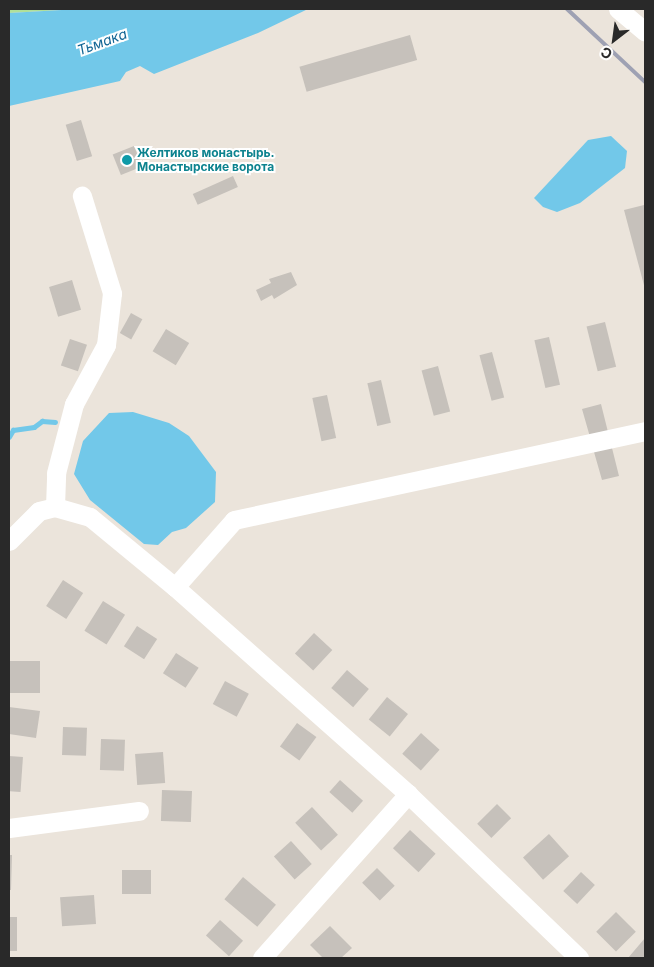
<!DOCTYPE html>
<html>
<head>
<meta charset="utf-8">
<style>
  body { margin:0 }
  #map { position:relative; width:654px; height:967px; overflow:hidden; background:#ebe4db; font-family:Inter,sans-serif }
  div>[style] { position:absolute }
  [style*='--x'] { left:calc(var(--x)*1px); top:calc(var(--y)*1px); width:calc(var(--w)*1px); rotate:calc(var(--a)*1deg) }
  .green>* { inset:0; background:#b0e099 }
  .water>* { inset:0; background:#72c8e9 }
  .stream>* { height:4.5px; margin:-2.25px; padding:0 2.25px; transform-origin:2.25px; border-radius:2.25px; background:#72c8e9 }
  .building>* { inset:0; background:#c6c1bb; transform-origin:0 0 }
  .minor>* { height:19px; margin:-9.5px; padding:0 9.5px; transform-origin:9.5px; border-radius:9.5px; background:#fff }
  .rail>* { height:4px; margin:-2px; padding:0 2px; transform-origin:2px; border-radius:2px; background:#9ea1b3 }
  .dots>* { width:14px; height:14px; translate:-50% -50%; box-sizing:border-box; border:2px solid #fff; border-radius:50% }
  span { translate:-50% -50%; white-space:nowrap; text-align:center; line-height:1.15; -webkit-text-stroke:4px #fff; paint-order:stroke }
  .culture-label { font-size:12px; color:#0d838f; font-weight:700 }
  .left { translate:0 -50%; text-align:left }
  .water-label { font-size:14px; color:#126594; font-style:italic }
  .frame { position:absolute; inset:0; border:10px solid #292929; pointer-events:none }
  .north { position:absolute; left:589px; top:15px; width:50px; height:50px; -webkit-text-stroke:4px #fff; paint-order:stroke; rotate:210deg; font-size:14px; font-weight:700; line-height:20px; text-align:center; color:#292929 }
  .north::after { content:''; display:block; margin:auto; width:18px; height:22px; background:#292929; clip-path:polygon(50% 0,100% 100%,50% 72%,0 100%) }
</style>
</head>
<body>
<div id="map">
  <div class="green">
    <i style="clip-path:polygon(9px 9px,79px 9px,9px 13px)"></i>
  </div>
  <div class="water">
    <i style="clip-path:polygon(79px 9px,308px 9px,258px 33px,154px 74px,140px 66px,126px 72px,120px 81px,9px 106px,9px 13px)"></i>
    <i style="clip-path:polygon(611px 136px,627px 151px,625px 168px,580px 203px,557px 212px,543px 207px,534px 198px,588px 140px)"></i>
    <i style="clip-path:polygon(133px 412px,169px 423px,189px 436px,216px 472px,215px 502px,186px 528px,172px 532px,158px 545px,144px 544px,90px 500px,74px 474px,83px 441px,109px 413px)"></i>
  </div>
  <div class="stream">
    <i style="--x:9;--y:437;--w:8;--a:-60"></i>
    <i style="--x:13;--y:430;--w:21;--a:-8"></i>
    <i style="--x:34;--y:427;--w:10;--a:-37"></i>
    <i style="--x:42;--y:421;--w:13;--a:4"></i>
  </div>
  <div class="building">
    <i style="left:410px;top:35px;width:26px;height:115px;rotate:74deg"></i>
    <i style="left:81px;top:120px;width:38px;height:16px;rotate:73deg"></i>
    <i style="left:134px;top:146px;width:22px;height:23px;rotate:68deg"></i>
    <i style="left:233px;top:176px;width:12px;height:44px;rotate:66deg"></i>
    <i style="clip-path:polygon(644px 205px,645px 208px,645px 289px,624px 210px)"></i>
    <i style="clip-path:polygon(291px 272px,297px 285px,274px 299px,272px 295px,261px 301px,256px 290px,271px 283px,269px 279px)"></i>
    <i style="left:72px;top:280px;width:31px;height:24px;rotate:73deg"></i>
    <i style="left:131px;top:313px;width:13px;height:23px;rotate:29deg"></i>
    <i style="left:605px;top:322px;width:46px;height:19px;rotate:76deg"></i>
    <i style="left:166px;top:329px;width:27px;height:26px;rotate:31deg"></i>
    <i style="left:549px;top:337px;width:49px;height:15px;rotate:77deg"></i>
    <i style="left:70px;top:339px;width:18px;height:28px;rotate:19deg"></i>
    <i style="left:492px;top:352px;width:47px;height:13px;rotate:75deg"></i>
    <i style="left:438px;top:366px;width:47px;height:17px;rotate:75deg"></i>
    <i style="left:381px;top:380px;width:44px;height:14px;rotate:77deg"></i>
    <i style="left:327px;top:395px;width:44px;height:15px;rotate:78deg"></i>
    <i style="clip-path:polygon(601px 404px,619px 476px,602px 480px,594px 452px,587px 453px,583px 439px,590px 437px,582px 409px)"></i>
    <i style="left:63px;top:580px;width:24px;height:31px;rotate:33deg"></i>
    <i style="left:103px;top:601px;width:26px;height:35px;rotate:32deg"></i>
    <i style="left:137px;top:626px;width:24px;height:24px;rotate:33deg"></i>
    <i style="left:314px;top:633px;width:25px;height:28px;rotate:43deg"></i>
    <i style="left:176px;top:653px;width:27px;height:24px;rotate:33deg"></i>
    <i style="left:9px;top:661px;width:31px;height:32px"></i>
    <i style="left:347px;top:670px;width:29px;height:24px;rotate:41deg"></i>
    <i style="left:225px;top:681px;width:27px;height:26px;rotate:28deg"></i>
    <i style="left:387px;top:697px;width:27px;height:29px;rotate:39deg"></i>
    <i style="clip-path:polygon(9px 707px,40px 711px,36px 738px,9px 734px)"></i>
    <i style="left:297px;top:723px;width:24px;height:29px;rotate:36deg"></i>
    <i style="left:63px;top:727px;width:24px;height:28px;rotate:2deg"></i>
    <i style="left:421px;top:733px;width:25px;height:28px;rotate:42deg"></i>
    <i style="left:101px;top:739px;width:24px;height:31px;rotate:2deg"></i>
    <i style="left:163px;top:752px;width:31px;height:28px;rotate:86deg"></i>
    <i style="left:9px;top:756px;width:14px;height:35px;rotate:4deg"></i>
    <i style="left:340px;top:780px;width:31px;height:16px;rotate:42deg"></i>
    <i style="left:162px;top:790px;width:30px;height:31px;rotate:2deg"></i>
    <i style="left:497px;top:804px;width:20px;height:28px;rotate:45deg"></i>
    <i style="left:312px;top:807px;width:38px;height:23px;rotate:47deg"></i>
    <i style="left:410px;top:830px;width:35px;height:25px;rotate:43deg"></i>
    <i style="left:549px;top:834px;width:30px;height:35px;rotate:48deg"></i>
    <i style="left:291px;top:841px;width:31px;height:23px;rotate:48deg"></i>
    <i style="clip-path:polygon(9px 855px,12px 855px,11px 890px,9px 890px)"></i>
    <i style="left:377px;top:868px;width:25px;height:21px;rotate:45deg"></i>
    <i style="left:122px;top:870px;width:29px;height:24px"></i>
    <i style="left:581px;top:872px;width:19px;height:26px;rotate:43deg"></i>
    <i style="left:243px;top:877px;width:43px;height:29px;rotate:40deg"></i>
    <i style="left:94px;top:895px;width:29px;height:34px;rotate:86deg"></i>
    <i style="left:616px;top:912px;width:28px;height:28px;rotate:45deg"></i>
    <i style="left:9px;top:917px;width:8px;height:34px"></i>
    <i style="left:220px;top:920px;width:31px;height:21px;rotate:42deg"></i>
    <i style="clip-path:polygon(330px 926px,352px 948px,341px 958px,323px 958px,310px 945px)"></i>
    <i style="clip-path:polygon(645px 938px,645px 958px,628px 958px)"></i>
  </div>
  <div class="minor">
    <i style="--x:618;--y:9;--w:35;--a:40"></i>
    <i style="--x:55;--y:507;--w:34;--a:-88"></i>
    <i style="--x:56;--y:473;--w:71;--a:-75.4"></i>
    <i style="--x:74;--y:404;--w:67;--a:-61.5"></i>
    <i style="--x:106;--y:345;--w:52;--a:-83.4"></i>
    <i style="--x:112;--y:293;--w:102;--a:-107.2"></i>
    <i style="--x:9;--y:541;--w:42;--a:-45"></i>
    <i style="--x:39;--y:511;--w:16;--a:-14"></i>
    <i style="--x:55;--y:507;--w:36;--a:16"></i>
    <i style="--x:90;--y:517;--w:110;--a:39.5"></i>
    <i style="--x:175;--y:587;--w:312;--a:41.6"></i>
    <i style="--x:408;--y:794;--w:237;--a:43.8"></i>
    <i style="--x:175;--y:587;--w:89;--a:-48.6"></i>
    <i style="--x:234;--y:520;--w:421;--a:-12.2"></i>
    <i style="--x:9;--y:828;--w:131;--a:-7.5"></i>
    <i style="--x:262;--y:958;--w:220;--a:-48.3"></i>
  </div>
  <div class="rail">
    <i style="--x:567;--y:9;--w:107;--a:43.1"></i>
  </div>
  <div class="dots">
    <i style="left:127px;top:160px;background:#0f9aa8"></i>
  </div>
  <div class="culture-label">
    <span class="left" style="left:137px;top:160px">Желтиков монастырь.<br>Монастырские ворота</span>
  </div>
  <div class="water-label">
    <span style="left:102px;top:42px;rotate:-20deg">Тьмака</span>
  </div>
  <div class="frame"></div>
  <div class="north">С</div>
</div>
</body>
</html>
